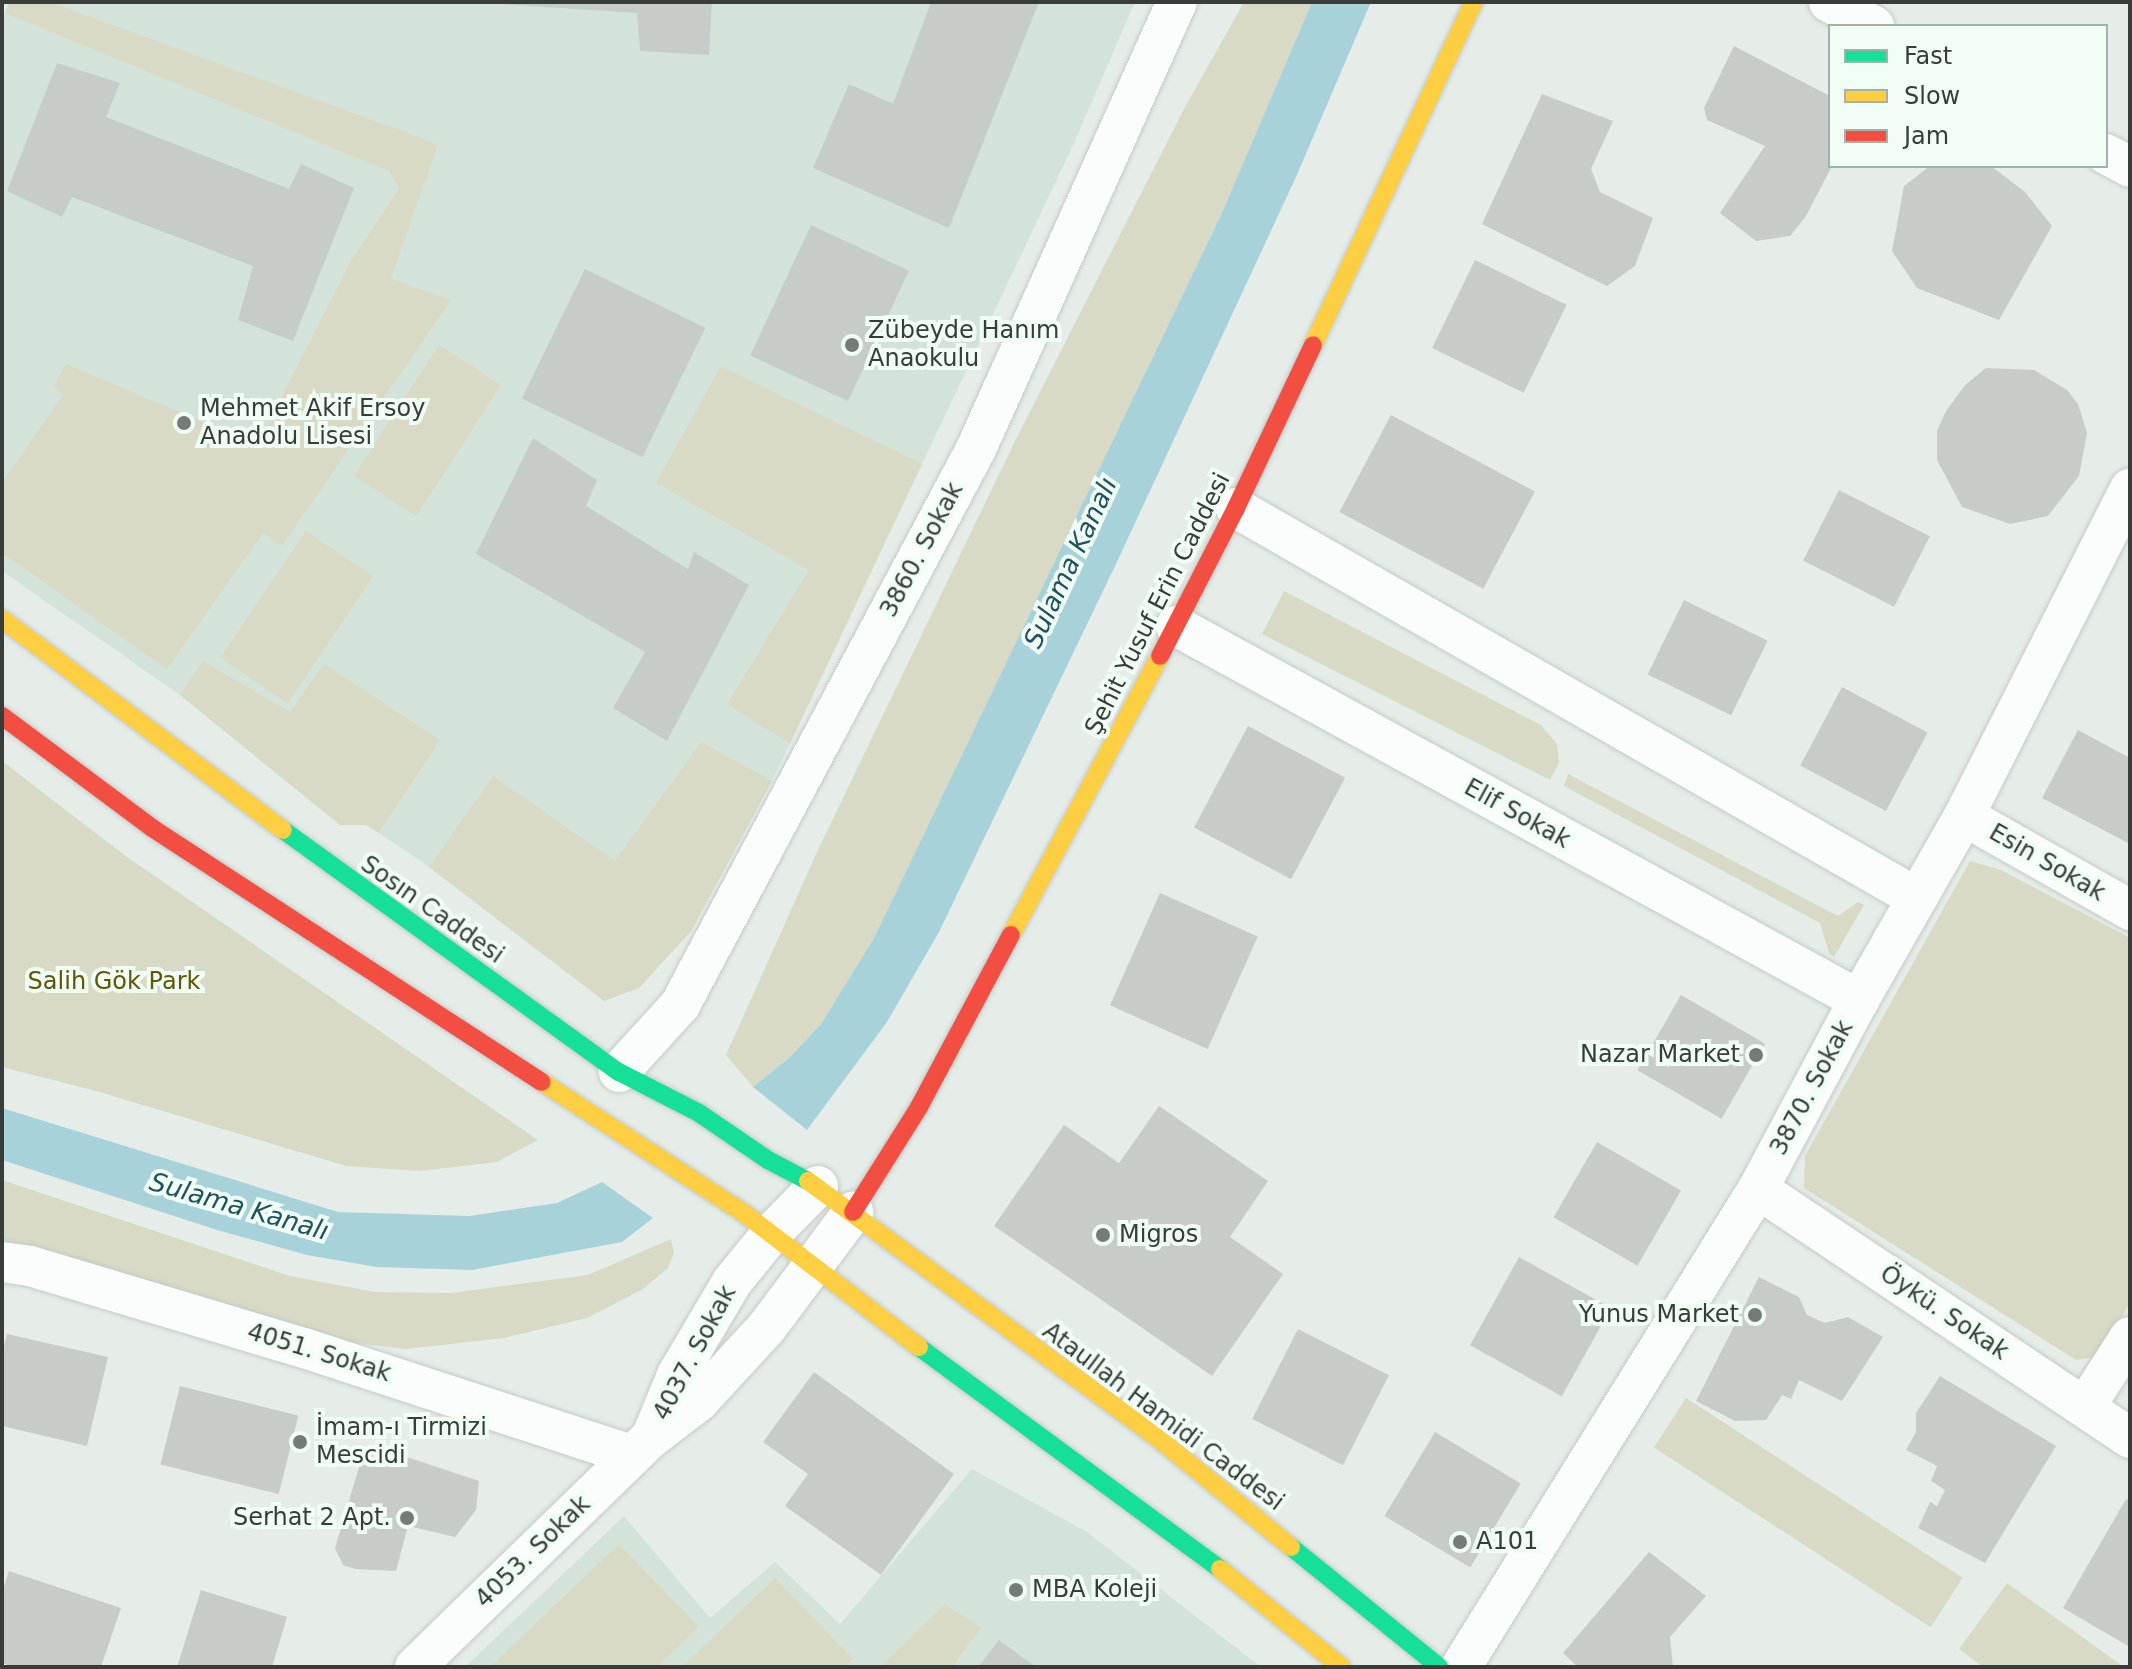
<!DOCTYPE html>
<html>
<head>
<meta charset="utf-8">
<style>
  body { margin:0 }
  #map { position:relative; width:2132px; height:1669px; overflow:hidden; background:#e6ede9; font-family:"DejaVu Sans",sans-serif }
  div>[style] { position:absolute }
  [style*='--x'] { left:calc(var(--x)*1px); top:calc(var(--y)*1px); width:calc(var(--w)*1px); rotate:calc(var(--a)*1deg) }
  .built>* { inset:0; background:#d4e3da }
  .green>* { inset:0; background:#d8dac5; transform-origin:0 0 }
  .water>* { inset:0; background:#a8d2da }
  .building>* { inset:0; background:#c8ccc8; transform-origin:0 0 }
  .roads { filter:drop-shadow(0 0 2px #c4cac6) drop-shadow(0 0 2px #c4cac6) }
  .street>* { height:40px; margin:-20px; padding:0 20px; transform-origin:20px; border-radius:20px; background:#fbfcfc }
  .fast>* { height:18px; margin:-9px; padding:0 9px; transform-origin:9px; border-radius:9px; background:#16e098 }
  .slow>* { height:18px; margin:-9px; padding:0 9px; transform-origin:9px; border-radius:9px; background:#ffcf43 }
  .jam>* { height:18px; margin:-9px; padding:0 9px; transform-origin:9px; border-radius:9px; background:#f24e42 }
  .dots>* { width:22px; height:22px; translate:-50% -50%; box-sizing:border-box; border:4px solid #f0fef5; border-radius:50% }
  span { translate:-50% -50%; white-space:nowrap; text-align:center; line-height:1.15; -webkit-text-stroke:8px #f0fef5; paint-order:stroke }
  .poi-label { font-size:24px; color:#383d3a }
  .left { translate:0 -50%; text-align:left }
  .right { translate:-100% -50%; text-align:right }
  .street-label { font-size:24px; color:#383d3a }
  .park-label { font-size:24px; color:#5e5707 }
  .water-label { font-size:26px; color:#21525d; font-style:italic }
  .frame { position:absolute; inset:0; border:4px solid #383d3a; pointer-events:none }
  .legend { position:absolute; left:1828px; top:24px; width:280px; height:144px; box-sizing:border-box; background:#f0fef5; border:2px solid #a6b1aa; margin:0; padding:10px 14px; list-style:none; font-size:24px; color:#383d3a }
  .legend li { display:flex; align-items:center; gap:16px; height:40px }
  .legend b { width:40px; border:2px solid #a6b1aa }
</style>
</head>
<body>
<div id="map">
  <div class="built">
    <i style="clip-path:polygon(9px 2px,1135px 2px,1075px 141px,772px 781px,691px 931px,639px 988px,604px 1001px,429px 867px,367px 825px,340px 825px,180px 695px,2px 571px,2px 20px)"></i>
    <i style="clip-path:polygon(972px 1469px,1087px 1532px,1261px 1667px,465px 1667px,624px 1516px,710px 1618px,775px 1562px,840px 1624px)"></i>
  </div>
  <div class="green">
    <i style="clip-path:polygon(9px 2px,50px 2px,438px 144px,391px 279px,451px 300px,282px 546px,263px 533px,167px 669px,2px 553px,2px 482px,64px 394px,53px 387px,66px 364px,257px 445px,352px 259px,399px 189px,389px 171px,5px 13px)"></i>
    <i style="clip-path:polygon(1244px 2px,1312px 2px,1221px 215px,874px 938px,821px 1024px,789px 1058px,753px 1087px,726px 1055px,817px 852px,1014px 443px,1185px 107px)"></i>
    <i style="left:439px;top:345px;width:74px;height:156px;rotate:33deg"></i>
    <i style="clip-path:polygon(721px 366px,922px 464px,790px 744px,727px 704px,809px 570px,656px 483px)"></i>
    <i style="left:306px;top:531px;width:81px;height:153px;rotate:34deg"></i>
    <i style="clip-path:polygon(1284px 591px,1541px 725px,1557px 744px,1559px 763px,1550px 780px,1262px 634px)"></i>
    <i style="clip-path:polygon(203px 661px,290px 712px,324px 664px,440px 740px,379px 833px,366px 825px,340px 825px,180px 695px)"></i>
    <i style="clip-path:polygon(701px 742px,772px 781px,691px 931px,639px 988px,604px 1001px,429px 867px,493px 776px,615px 861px)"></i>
    <i style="clip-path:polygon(2px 761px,127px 857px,538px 1140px,497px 1162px,420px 1171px,346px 1166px,96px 1091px,2px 1067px)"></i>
    <i style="clip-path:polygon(1568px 774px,1838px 916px,1858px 902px,1864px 905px,1834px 957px,1829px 953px,1820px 923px,1564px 786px)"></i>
    <i style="clip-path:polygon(1970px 861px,2001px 870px,2130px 938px,2130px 1303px,2097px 1357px,2076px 1360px,1804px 1188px,1805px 1156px)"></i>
    <i style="clip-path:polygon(2px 1180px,290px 1276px,375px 1292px,451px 1293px,588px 1275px,671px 1239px,674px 1253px,668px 1268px,643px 1289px,587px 1318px,504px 1338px,406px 1349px,339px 1341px,2px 1244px)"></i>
    <i style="left:1686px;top:1398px;width:330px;height:59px;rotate:33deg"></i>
    <i style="clip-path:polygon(619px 1544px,699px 1627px,657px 1667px,490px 1667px)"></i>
    <i style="clip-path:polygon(775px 1578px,853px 1659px,844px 1667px,682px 1667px)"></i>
    <i style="clip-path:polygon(2007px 1583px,2124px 1667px,1983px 1667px,1959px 1649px)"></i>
    <i style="clip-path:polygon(945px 1604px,981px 1628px,952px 1667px,880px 1667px)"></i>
  </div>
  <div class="water">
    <i style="clip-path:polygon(1312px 2px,1371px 2px,1296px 177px,1116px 564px,939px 932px,887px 1022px,807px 1130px,753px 1087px,789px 1058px,821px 1024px,874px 938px,1221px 215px)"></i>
    <i style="clip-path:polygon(2px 1108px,338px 1212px,469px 1216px,557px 1203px,602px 1182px,653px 1218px,622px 1242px,472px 1270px,376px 1267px,307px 1255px,217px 1230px,2px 1160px)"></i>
  </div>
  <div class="building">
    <i style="clip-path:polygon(471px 2px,712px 2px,709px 55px,640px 51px,637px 13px)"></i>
    <i style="clip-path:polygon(931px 2px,1039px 2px,949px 228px,813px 168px,849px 84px,893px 104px)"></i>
    <i style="clip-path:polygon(1734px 46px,1830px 96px,1832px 166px,1806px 216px,1790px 236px,1756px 241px,1720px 213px,1765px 146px,1707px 120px,1704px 108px)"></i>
    <i style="clip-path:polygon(57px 63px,120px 83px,106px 117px,289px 189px,301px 164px,354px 188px,293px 341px,238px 320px,253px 266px,72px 197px,62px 217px,7px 191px)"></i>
    <i style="clip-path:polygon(1542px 94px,1613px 121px,1591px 169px,1600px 192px,1653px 218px,1635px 266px,1607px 286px,1482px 224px)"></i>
    <i style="clip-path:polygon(1930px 166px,1991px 166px,2025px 192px,2052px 226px,1999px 320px,1917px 288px,1892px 251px,1904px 186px)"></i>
    <i style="left:811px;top:225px;width:108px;height:144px;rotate:25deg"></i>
    <i style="left:1475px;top:260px;width:102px;height:98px;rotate:26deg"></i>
    <i style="left:585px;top:269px;width:134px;height:144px;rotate:26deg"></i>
    <i style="clip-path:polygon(1986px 368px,2034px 370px,2067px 390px,2078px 404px,2087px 433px,2079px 476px,2048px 516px,2010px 524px,1962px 507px,1937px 460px,1937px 431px,1946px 411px,1965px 385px)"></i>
    <i style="left:1391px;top:415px;width:163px;height:110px;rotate:28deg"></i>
    <i style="clip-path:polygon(533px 438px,597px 480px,586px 506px,688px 569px,694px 552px,749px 585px,667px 741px,613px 708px,645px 652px,476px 554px)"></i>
    <i style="left:1839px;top:490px;width:102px;height:79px;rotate:27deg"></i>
    <i style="left:1684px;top:600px;width:93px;height:83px;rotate:26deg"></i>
    <i style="left:1842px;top:687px;width:97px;height:89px;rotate:28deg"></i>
    <i style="left:1248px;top:726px;width:110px;height:115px;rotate:28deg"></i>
    <i style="clip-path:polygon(2078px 730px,2130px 758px,2130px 844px,2042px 798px)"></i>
    <i style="left:1160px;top:893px;width:107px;height:123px;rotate:24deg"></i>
    <i style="left:1681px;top:995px;width:97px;height:87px;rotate:30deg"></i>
    <i style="clip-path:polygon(1159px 1106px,1268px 1181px,1230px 1237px,1283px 1274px,1212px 1376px,994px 1226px,1064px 1125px,1119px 1163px)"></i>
    <i style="left:1597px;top:1142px;width:97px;height:87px;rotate:30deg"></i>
    <i style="left:1519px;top:1257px;width:105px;height:101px;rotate:29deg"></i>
    <i style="clip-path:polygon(1759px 1277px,1799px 1297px,1807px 1315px,1825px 1323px,1848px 1317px,1883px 1337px,1842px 1401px,1799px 1380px,1791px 1399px,1782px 1395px,1766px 1420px,1735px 1421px,1696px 1401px)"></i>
    <i style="left:1298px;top:1329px;width:102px;height:101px;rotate:27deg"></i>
    <i style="clip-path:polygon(7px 1334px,108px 1357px,87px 1446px,2px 1426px,2px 1353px)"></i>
    <i style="clip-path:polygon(814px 1372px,954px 1474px,881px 1575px,785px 1506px,808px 1474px,763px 1442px)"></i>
    <i style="clip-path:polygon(1940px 1376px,2056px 1446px,1985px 1563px,1918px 1528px,1930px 1502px,1937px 1506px,1945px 1490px,1931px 1481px,1937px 1466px,1906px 1450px,1916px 1432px,1916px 1413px)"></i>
    <i style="left:180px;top:1386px;width:122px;height:81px;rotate:14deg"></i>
    <i style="left:1435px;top:1432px;width:100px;height:98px;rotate:31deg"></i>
    <i style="clip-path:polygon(386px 1450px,479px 1481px,476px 1510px,455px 1537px,408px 1526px,396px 1571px,355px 1569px,343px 1565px,335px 1548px,362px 1457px)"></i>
    <i style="clip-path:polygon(2126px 1499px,2130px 1501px,2130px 1647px,2063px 1608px)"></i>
    <i style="clip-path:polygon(1649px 1552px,1706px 1596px,1670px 1637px,1673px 1667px,1578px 1667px,1563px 1653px)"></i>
    <i style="clip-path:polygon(9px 1571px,121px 1608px,101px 1667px,13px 1667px,2px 1663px,2px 1592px)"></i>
    <i style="clip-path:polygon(201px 1590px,287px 1617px,272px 1667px,177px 1667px)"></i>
    <i style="clip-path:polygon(999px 1640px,1036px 1667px,978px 1667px)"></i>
  </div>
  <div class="roads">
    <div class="street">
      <i style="--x:1829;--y:2;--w:51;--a:28.1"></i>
      <i style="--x:2106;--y:154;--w:27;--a:28"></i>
      <i style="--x:1236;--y:508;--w:785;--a:29.8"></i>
      <i style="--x:1176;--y:626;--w:779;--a:28.7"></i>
      <i style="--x:1964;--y:816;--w:191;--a:29.5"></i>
      <i style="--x:619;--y:1072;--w:91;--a:-47.7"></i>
      <i style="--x:680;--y:1005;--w:630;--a:-61.97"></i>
      <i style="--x:976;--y:449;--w:490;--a:-65.8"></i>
      <i style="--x:818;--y:1186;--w:67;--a:134.4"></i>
      <i style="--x:771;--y:1234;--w:62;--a:129.1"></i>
      <i style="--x:732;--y:1282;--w:108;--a:120.6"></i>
      <i style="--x:677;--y:1375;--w:68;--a:112.4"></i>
      <i style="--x:651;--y:1438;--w:61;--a:-37.6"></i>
      <i style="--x:699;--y:1401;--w:100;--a:-47.4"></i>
      <i style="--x:767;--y:1327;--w:144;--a:-53.2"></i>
      <i style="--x:1758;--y:1189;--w:448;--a:33.8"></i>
      <i style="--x:2;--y:1262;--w:28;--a:8"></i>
      <i style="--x:30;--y:1266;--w:286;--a:16.7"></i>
      <i style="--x:304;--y:1348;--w:345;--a:18.1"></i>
      <i style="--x:2085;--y:1407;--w:83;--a:-57.3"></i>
      <i style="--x:415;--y:1667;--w:324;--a:-44.2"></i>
      <i style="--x:1461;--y:1667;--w:563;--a:-58.15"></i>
      <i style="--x:1758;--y:1189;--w:214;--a:-61.9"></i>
      <i style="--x:1859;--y:1000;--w:212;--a:-60.3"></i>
      <i style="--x:1964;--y:816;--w:367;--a:-63.1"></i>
    </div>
    <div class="fast">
      <i style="--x:283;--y:830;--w:414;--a:35.8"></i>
      <i style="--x:619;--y:1072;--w:90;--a:27.1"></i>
      <i style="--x:699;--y:1113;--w:83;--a:34.3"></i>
      <i style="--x:768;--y:1160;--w:45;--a:27.7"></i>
      <i style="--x:919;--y:1347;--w:374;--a:36.4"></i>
      <i style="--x:1291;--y:1547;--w:191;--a:39"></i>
    </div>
    <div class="slow">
      <i style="--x:1313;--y:345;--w:379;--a:-64.9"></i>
      <i style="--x:2;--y:619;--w:351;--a:36.9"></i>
      <i style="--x:1011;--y:935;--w:316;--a:-61.9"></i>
      <i style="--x:542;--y:1082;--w:242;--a:33"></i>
      <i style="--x:745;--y:1214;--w:219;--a:37.4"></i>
      <i style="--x:808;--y:1181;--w:429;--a:36.3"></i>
      <i style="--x:1154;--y:1435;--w:177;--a:39.3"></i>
      <i style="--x:1220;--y:1569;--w:156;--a:38.8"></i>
    </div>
    <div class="jam">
      <i style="--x:1160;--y:656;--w:166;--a:-62.8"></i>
      <i style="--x:1236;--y:508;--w:180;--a:-64.7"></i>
      <i style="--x:2;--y:716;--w:187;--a:36.7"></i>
      <i style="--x:152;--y:828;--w:465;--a:33.1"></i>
      <i style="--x:853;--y:1212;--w:124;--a:-57.8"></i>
      <i style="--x:919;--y:1107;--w:195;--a:-61.9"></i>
    </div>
  </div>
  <div class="dots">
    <i style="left:852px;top:345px;background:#757b77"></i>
    <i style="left:184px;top:423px;background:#757b77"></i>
    <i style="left:1756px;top:1055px;background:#757b77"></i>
    <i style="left:1103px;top:1235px;background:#757b77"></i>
    <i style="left:1755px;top:1315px;background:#757b77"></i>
    <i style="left:300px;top:1442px;background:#757b77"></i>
    <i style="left:407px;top:1518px;background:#757b77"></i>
    <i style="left:1460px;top:1542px;background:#757b77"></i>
    <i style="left:1016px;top:1590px;background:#757b77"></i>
  </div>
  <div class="poi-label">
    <span class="left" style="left:868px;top:345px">Zübeyde Hanım<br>Anaokulu</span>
    <span class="left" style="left:200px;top:423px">Mehmet Akif Ersoy<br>Anadolu Lisesi</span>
    <span class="right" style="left:1740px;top:1055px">Nazar Market</span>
    <span class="left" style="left:1119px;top:1235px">Migros</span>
    <span class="right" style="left:1739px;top:1315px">Yunus Market</span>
    <span class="left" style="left:316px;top:1442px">İmam-ı Tirmizi<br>Mescidi</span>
    <span class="right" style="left:391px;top:1518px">Serhat 2 Apt.</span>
    <span class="left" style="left:1476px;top:1542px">A101</span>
    <span class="left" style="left:1032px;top:1590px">MBA Koleji</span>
  </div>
  <div class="street-label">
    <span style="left:922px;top:550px;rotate:-62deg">3860. Sokak</span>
    <span style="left:1158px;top:604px;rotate:-63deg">Şehit Yusuf Erin Caddesi</span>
    <span style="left:1517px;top:814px;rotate:29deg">Elif Sokak</span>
    <span style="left:2047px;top:863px;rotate:30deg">Esin Sokak</span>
    <span style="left:432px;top:910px;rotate:35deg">Sosın Caddesi</span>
    <span style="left:1812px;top:1088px;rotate:-62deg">3870. Sokak</span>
    <span style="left:1944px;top:1313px;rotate:34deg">Öykü. Sokak</span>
    <span style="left:319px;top:1353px;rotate:17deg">4051. Sokak</span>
    <span style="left:695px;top:1353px;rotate:-62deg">4037. Sokak</span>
    <span style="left:1163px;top:1417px;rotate:37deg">Ataullah Hamidi Caddesi</span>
    <span style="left:533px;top:1552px;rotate:-44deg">4053. Sokak</span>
  </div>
  <div class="park-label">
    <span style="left:114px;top:982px">Salih Gök Park</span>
  </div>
  <div class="water-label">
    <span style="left:1071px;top:563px;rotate:-65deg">Sulama Kanalı</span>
    <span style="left:239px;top:1207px;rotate:16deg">Sulama Kanalı</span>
  </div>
  <div class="frame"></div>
  <ul class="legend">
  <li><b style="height:10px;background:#16e098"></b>Fast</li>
  <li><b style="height:10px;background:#ffcf43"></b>Slow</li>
  <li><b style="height:10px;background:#f24e42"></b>Jam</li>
  </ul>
</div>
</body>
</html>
